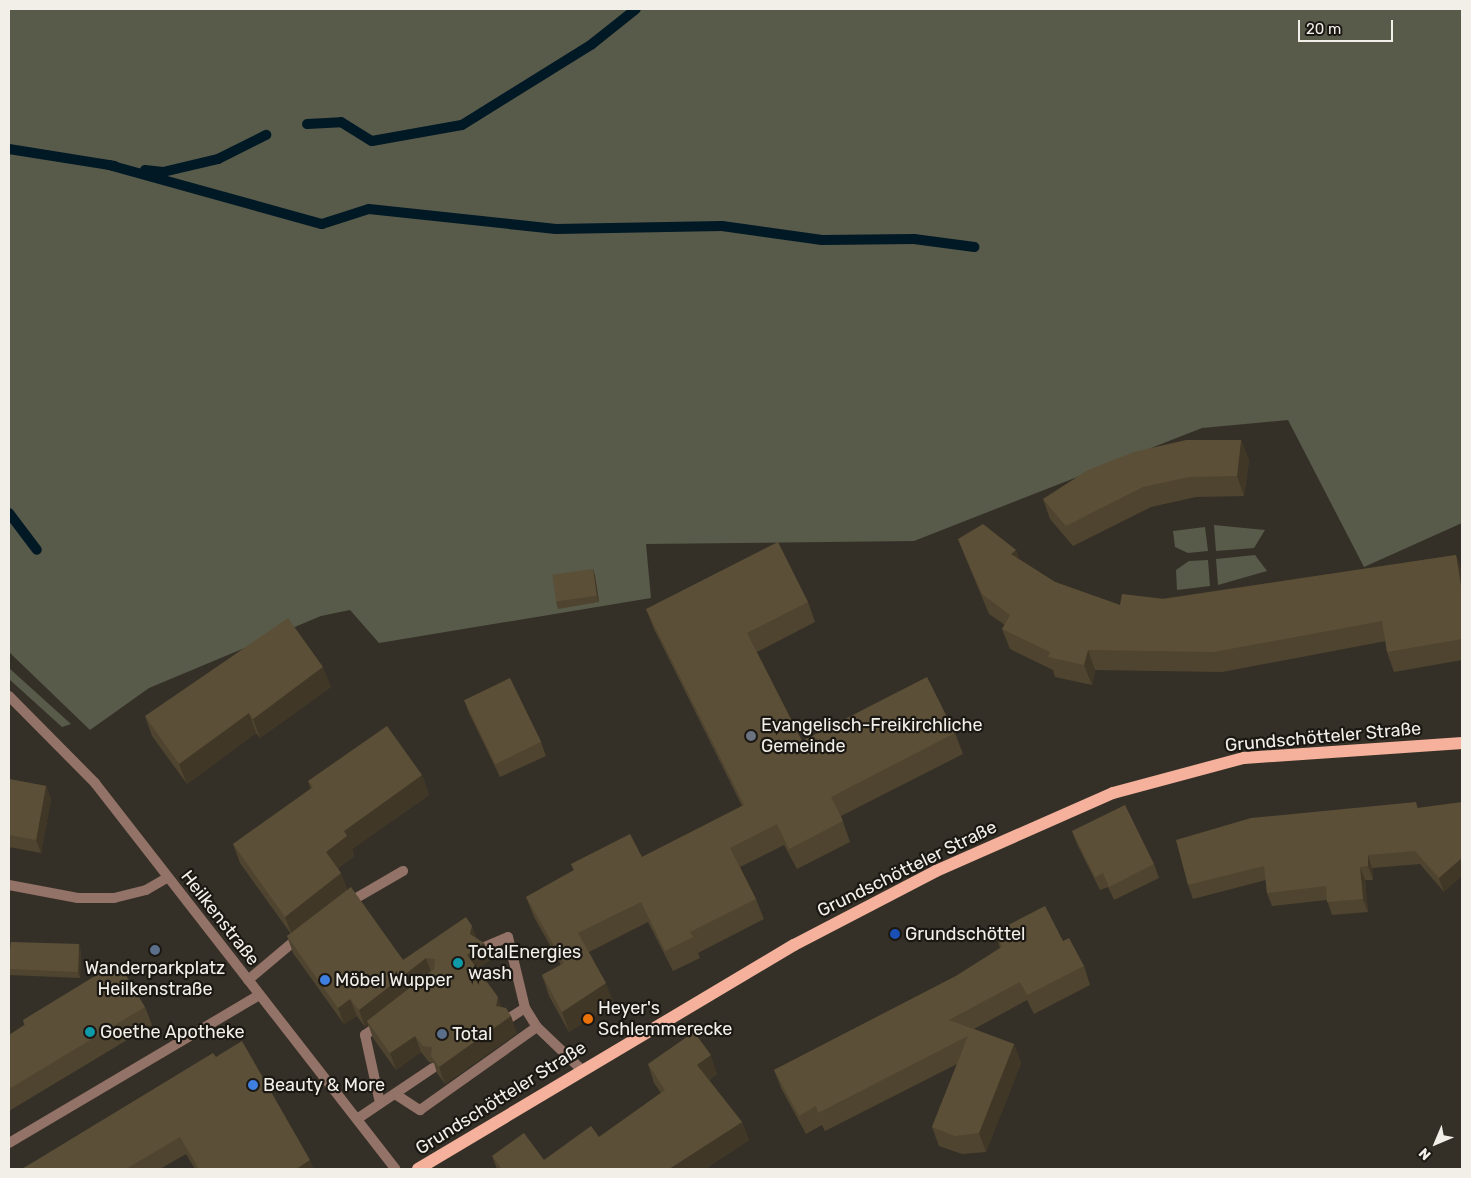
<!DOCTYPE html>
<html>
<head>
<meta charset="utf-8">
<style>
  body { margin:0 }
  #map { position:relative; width:1471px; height:1178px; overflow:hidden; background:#353027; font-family:Rubik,sans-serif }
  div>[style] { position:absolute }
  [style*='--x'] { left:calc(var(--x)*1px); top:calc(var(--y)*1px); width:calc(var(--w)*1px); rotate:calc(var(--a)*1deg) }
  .green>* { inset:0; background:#585a4a }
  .stream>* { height:10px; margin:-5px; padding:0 5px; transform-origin:5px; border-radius:5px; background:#011825 }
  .service>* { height:10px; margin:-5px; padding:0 5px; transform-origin:5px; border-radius:5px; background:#937267 }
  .minor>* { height:10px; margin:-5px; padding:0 5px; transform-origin:5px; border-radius:5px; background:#937267 }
  .tertiary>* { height:10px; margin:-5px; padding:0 5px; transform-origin:5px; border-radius:5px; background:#937267 }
  .primary>* { height:12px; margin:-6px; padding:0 6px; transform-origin:6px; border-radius:6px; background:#f5b19b }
  .wall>* { inset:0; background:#4f442f }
  .shaded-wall>* { inset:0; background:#403726 }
  .building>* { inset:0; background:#5c4f37; transform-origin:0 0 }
  .dots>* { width:14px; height:14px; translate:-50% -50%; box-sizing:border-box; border:2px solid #1b1814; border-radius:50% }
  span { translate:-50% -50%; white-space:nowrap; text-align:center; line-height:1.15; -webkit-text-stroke:4.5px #1b1814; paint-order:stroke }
  .poi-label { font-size:18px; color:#f2efe9 }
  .left { translate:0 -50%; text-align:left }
  .street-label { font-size:18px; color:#f2efe9 }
  .frame { position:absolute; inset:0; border:10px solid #f2efe9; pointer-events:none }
  .north { position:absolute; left:1411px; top:1118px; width:50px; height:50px; -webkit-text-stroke:4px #1b1814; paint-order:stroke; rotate:225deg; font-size:14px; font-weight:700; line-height:20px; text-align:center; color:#f2efe9 }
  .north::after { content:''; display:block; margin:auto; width:18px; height:22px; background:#f2efe9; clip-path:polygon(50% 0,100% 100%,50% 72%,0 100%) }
  .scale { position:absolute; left:1298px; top:20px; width:95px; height:22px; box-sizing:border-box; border:2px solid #f2efe9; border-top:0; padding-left:6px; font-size:15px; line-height:18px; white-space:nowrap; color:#f2efe9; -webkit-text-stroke:4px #1b1814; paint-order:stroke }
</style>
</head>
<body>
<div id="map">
  <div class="green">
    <i style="clip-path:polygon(9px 9px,1462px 9px,1462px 523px,1364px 567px,1288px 420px,1202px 428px,914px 541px,646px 544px,651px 598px,379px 643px,350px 610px,321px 616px,149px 688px,90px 730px,9px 652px)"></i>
    <i style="clip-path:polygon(1214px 525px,1265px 530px,1254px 548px,1216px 551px)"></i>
    <i style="clip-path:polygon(1205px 527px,1208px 551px,1188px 553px,1175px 547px,1173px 531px)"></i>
    <i style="clip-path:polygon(1255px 555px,1267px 571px,1218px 585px,1216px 559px)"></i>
    <i style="clip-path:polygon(1208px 560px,1210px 586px,1177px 590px,1176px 570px,1189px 561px)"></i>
    <i style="clip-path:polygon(9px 668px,71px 724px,62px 727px,9px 679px)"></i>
  </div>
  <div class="stream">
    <i style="--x:307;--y:124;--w:34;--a:-3"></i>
    <i style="--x:341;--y:122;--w:36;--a:32"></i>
    <i style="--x:372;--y:141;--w:91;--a:-10.1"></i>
    <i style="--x:462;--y:125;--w:153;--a:-31.9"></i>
    <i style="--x:592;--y:44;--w:56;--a:-38.5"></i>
    <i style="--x:9;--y:149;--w:107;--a:9.1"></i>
    <i style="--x:109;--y:165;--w:221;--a:15.5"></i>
    <i style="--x:322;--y:224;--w:49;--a:-17.7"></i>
    <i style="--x:369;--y:209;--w:188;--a:6.1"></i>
    <i style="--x:556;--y:229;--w:166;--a:-1"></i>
    <i style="--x:722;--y:226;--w:101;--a:8"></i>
    <i style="--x:822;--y:240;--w:92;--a:-0.6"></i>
    <i style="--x:914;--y:239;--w:61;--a:7.6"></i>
    <i style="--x:145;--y:170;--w:18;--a:6"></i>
    <i style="--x:163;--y:172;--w:57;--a:-13.3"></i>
    <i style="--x:218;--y:159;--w:54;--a:-26.6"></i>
    <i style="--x:9;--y:513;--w:46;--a:52.9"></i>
  </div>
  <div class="service">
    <i style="--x:346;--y:904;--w:66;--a:-30.1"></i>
    <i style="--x:482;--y:948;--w:28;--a:-23"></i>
    <i style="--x:508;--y:937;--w:73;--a:76.5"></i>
    <i style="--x:248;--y:980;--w:67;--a:-40.1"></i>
    <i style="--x:508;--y:1019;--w:20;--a:-33"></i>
    <i style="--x:525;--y:1008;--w:22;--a:58"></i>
    <i style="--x:537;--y:1027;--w:61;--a:43.7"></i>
    <i style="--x:395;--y:1094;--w:30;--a:33"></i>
    <i style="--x:420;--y:1110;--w:143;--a:-35.4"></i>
    <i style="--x:380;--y:1103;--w:70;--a:-102.4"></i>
    <i style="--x:365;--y:1035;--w:19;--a:-36"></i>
    <i style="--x:360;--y:1117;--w:88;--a:-33.9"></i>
  </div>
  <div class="minor">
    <i style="--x:9;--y:885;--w:70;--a:10.7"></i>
    <i style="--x:78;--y:898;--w:36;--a:0"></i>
    <i style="--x:114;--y:898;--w:33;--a:-14"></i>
    <i style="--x:146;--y:890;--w:24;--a:-30"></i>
    <i style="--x:9;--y:1143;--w:291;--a:-30.6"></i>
  </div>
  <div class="tertiary">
    <i style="--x:9;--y:696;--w:122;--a:45.3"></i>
    <i style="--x:95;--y:783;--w:489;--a:52.1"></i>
  </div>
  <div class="primary">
    <i style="--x:418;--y:1169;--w:438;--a:-30.8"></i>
    <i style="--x:794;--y:945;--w:160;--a:-27.5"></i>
    <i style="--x:936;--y:871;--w:193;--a:-23.8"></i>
    <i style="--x:1113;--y:793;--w:136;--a:-15"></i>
    <i style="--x:1244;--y:758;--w:219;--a:-3.9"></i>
  </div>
  <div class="wall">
    <i style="clip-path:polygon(1241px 440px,1249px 460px,1244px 496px,1196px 497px,1151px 507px,1073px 546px,1050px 519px,1043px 499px)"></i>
    <i style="clip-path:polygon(958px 539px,1016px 550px,1019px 559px,1055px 582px,1120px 605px,1456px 555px,1462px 572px,1462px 660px,1394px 672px,1387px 652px,1386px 641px,1222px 672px,1095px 670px,1092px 685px,1055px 677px,1053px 670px,1010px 649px,1002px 629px,1005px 625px,989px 614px,966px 559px)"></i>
    <i style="clip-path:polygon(593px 569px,595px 576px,599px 602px,558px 609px,556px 602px)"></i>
    <i style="clip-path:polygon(808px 602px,815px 622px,757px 652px,802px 741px,955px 733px,963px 754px,841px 816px,850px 842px,797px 869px,784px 845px,740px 867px,756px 899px,764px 919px,698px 953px,700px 958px,673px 971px,648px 922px,589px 952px,614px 1004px,569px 1032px,549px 996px,542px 975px,561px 965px,534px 917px,526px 897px,574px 870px,571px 864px,642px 857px,742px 806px,654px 629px,646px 609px)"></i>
    <i style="clip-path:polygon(331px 687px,260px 738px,256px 733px,187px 784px,152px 736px,145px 716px)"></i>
    <i style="clip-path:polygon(464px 700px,541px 742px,546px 756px,500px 777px,469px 713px)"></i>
    <i style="clip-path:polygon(422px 775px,429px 795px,352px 849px,354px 856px,338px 868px,347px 890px,403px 960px,477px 938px,491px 960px,477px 969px,517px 1033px,445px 1084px,437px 1073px,434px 1063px,429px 1062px,421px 1052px,396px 1070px,373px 1038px,368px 1024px,365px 1027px,357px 1016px,344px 1024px,293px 953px,287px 936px,291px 934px,240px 863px,233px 844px,311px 789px,308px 781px)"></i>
    <i style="clip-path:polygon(9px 779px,46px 786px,51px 799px,41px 853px,9px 847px)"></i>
    <i style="clip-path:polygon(1416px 802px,1444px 892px,1420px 864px,1372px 868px,1373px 880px,1365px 880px,1368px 912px,1332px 915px,1327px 900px,1272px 906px,1267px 893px,1266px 880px,1193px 899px,1188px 885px)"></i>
    <i style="clip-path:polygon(1072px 831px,1154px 864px,1159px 878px,1114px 900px,1108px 887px,1100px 890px,1077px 844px)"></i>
    <i style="clip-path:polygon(995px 932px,1063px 941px,1084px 966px,1090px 985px,1034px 1014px,1027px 1000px,974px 1029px,1014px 1044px,1021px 1063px,986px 1152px,962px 1154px,939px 1146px,932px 1127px,957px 1064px,825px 1131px,822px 1125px,806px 1134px,781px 1088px,774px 1070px,956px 976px,1000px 948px)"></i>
    <i style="clip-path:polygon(81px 951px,80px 978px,10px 975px,9px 973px,9px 969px)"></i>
    <i style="clip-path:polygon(145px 1007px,152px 1025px,9px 1111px,9px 1035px,24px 1025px,23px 1020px)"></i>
    <i style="clip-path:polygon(216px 1057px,314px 1169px,195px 1169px,186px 1154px,160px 1169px,22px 1169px)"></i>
    <i style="clip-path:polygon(648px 1064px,717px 1074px,709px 1080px,742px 1122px,749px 1140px,705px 1169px,497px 1169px,492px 1156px,544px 1160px,599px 1137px,661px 1093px,654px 1083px)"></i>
  </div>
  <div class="shaded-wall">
    <i style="clip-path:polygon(1241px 440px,1249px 460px,1244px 496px,1237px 476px)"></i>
    <i style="clip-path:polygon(1016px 550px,1023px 569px,1011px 554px)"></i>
    <i style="clip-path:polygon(1456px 555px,1462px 572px,1462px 592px)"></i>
    <i style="clip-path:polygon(593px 569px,595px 576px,599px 602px,597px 596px)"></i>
    <i style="clip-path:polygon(1088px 650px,1095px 670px,1092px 685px,1084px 665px)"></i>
    <i style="clip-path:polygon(323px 667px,331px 687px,260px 738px,253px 719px)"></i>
    <i style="clip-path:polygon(249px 713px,256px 733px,187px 784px,179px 764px)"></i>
    <i style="clip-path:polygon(422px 775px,429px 795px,352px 849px,354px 856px,333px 871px,326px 852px,344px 831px)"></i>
    <i style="clip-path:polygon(46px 786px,51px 799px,41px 853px,36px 840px)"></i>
    <i style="clip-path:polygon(1368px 855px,1372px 868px,1373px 880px,1368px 866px)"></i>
    <i style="clip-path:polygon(1462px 858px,1462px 876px,1444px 892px,1439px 878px)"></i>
    <i style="clip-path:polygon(1360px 867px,1365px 880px,1368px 912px,1363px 899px)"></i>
    <i style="clip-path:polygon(341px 873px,349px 893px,293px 937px,285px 917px)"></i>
    <i style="clip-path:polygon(472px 926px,478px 942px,484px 943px,491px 960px,473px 972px,467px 955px,470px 934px)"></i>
    <i style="clip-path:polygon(79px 944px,81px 951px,80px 978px,78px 972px)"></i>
    <i style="clip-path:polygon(426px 958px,432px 975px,367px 1021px,368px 1024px,365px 1027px,359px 1010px)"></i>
    <i style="clip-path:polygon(606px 983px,614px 1004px,569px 1032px,562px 1012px)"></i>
    <i style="clip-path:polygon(498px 997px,504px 1014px,511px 1016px,517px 1033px,445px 1084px,439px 1067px,496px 1006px)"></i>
    <i style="clip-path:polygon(350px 999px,357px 1016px,344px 1024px,338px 1008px)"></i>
    <i style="clip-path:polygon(415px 1036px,421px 1052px,396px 1070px,390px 1053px)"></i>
    <i style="clip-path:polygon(1014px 1044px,1021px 1063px,986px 1152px,979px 1133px)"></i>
    <i style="clip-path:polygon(711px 1055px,717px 1074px,703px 1084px,697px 1065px)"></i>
    <i style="clip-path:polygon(742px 1122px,749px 1140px,705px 1169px,669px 1169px)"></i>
    <i style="clip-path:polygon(310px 1160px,314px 1169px,296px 1169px)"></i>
  </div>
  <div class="building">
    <i style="clip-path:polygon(1186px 440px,1241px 440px,1237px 476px,1189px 477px,1143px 487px,1066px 526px,1043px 499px,1088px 470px,1134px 452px)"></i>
    <i style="clip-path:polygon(983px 524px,1016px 550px,1011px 554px,1055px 582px,1120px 605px,1122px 594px,1164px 599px,1456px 555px,1462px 592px,1462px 639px,1387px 652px,1382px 621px,1214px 652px,1088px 650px,1084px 665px,1048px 657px,1050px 652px,1002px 629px,1010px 615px,982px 594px,958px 539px)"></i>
    <i style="clip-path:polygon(778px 542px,808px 602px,747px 633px,802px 741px,927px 677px,955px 733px,831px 797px,843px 821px,789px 849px,777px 824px,730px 848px,756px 899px,690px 932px,693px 937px,665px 951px,641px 902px,578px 933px,606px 983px,562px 1012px,542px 975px,564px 963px,526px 897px,574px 870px,571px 864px,630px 834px,642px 857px,744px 805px,646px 609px)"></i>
    <i style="left:593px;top:569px;width:27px;height:41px;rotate:82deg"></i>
    <i style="clip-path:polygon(288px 618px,323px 667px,253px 719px,249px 713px,179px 764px,145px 716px)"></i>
    <i style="left:510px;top:678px;width:71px;height:51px;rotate:64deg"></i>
    <i style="clip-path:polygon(387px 726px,422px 775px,344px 831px,347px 836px,326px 852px,341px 873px,285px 917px,233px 844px,313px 787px,308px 781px)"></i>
    <i style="clip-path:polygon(9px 779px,46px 786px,36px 840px,9px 835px)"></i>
    <i style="clip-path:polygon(1416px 802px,1417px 808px,1462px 802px,1462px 858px,1439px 878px,1415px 851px,1368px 855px,1368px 866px,1360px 867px,1363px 899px,1327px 902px,1326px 886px,1267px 893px,1264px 866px,1188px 885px,1176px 840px,1251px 818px)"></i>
    <i style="clip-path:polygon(1125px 805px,1154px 864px,1109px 887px,1103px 873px,1095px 877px,1072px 831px)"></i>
    <i style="clip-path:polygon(351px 887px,403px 960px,466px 917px,472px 926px,470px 934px,484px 943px,467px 955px,498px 997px,496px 1006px,506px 1008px,511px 1016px,439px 1067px,431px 1056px,432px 1047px,423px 1046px,415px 1036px,390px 1053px,367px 1021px,434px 969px,435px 959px,426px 958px,359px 1010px,350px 999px,338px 1008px,287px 936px)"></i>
    <i style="clip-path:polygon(1045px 906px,1063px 941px,1069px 938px,1084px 966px,1027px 995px,1020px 982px,949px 1020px,1014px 1044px,979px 1133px,955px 1136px,932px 1127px,968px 1036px,818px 1113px,816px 1106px,799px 1116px,774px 1070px,956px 976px,1002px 947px,995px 932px)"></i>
    <i style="clip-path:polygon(11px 942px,79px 944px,78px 972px,9px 969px,9px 956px)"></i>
    <i style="clip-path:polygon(118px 962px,145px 1007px,9px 1089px,9px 1035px,25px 1025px,23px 1020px)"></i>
    <i style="clip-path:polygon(694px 1032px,711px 1055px,697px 1065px,742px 1122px,669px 1169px,502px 1169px,492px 1156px,524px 1133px,544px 1160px,591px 1126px,599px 1137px,665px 1090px,648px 1064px)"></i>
    <i style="clip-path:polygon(242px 1041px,310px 1160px,296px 1169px,199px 1169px,180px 1137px,126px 1169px,22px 1169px,213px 1053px,216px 1057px)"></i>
  </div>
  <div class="dots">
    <i style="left:751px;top:736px;background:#6b7280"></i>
    <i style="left:895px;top:934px;background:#1a4fb4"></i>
    <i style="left:155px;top:950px;background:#5c6f8a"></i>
    <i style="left:458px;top:963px;background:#0f9aa8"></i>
    <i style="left:325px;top:980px;background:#3f7fe0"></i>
    <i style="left:588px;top:1019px;background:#e8710a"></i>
    <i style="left:90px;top:1032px;background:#0f9aa8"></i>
    <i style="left:442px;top:1034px;background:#5c6f8a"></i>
    <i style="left:253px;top:1085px;background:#3f7fe0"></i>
  </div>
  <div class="poi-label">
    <span class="left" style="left:761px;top:736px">Evangelisch-Freikirchliche<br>Gemeinde</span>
    <span class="left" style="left:905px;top:934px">Grundschöttel</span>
    <span class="left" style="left:468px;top:963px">TotalEnergies<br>wash</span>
    <span style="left:155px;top:979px">Wanderparkplatz<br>Heilkenstraße</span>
    <span class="left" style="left:335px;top:980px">Möbel Wupper</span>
    <span class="left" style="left:598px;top:1019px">Heyer's<br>Schlemmerecke</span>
    <span class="left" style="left:100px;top:1032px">Goethe Apotheke</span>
    <span class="left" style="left:452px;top:1034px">Total</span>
    <span class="left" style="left:263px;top:1085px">Beauty &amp; More</span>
  </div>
  <div class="street-label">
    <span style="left:1323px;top:737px;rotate:-5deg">Grundschötteler Straße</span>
    <span style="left:907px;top:869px;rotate:-26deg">Grundschötteler Straße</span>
    <span style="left:220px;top:918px;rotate:52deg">Heilkenstraße</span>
    <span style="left:501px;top:1098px;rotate:-32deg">Grundschötteler Straße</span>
  </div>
  <div class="frame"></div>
  <div class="north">N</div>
  <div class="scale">20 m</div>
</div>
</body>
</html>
